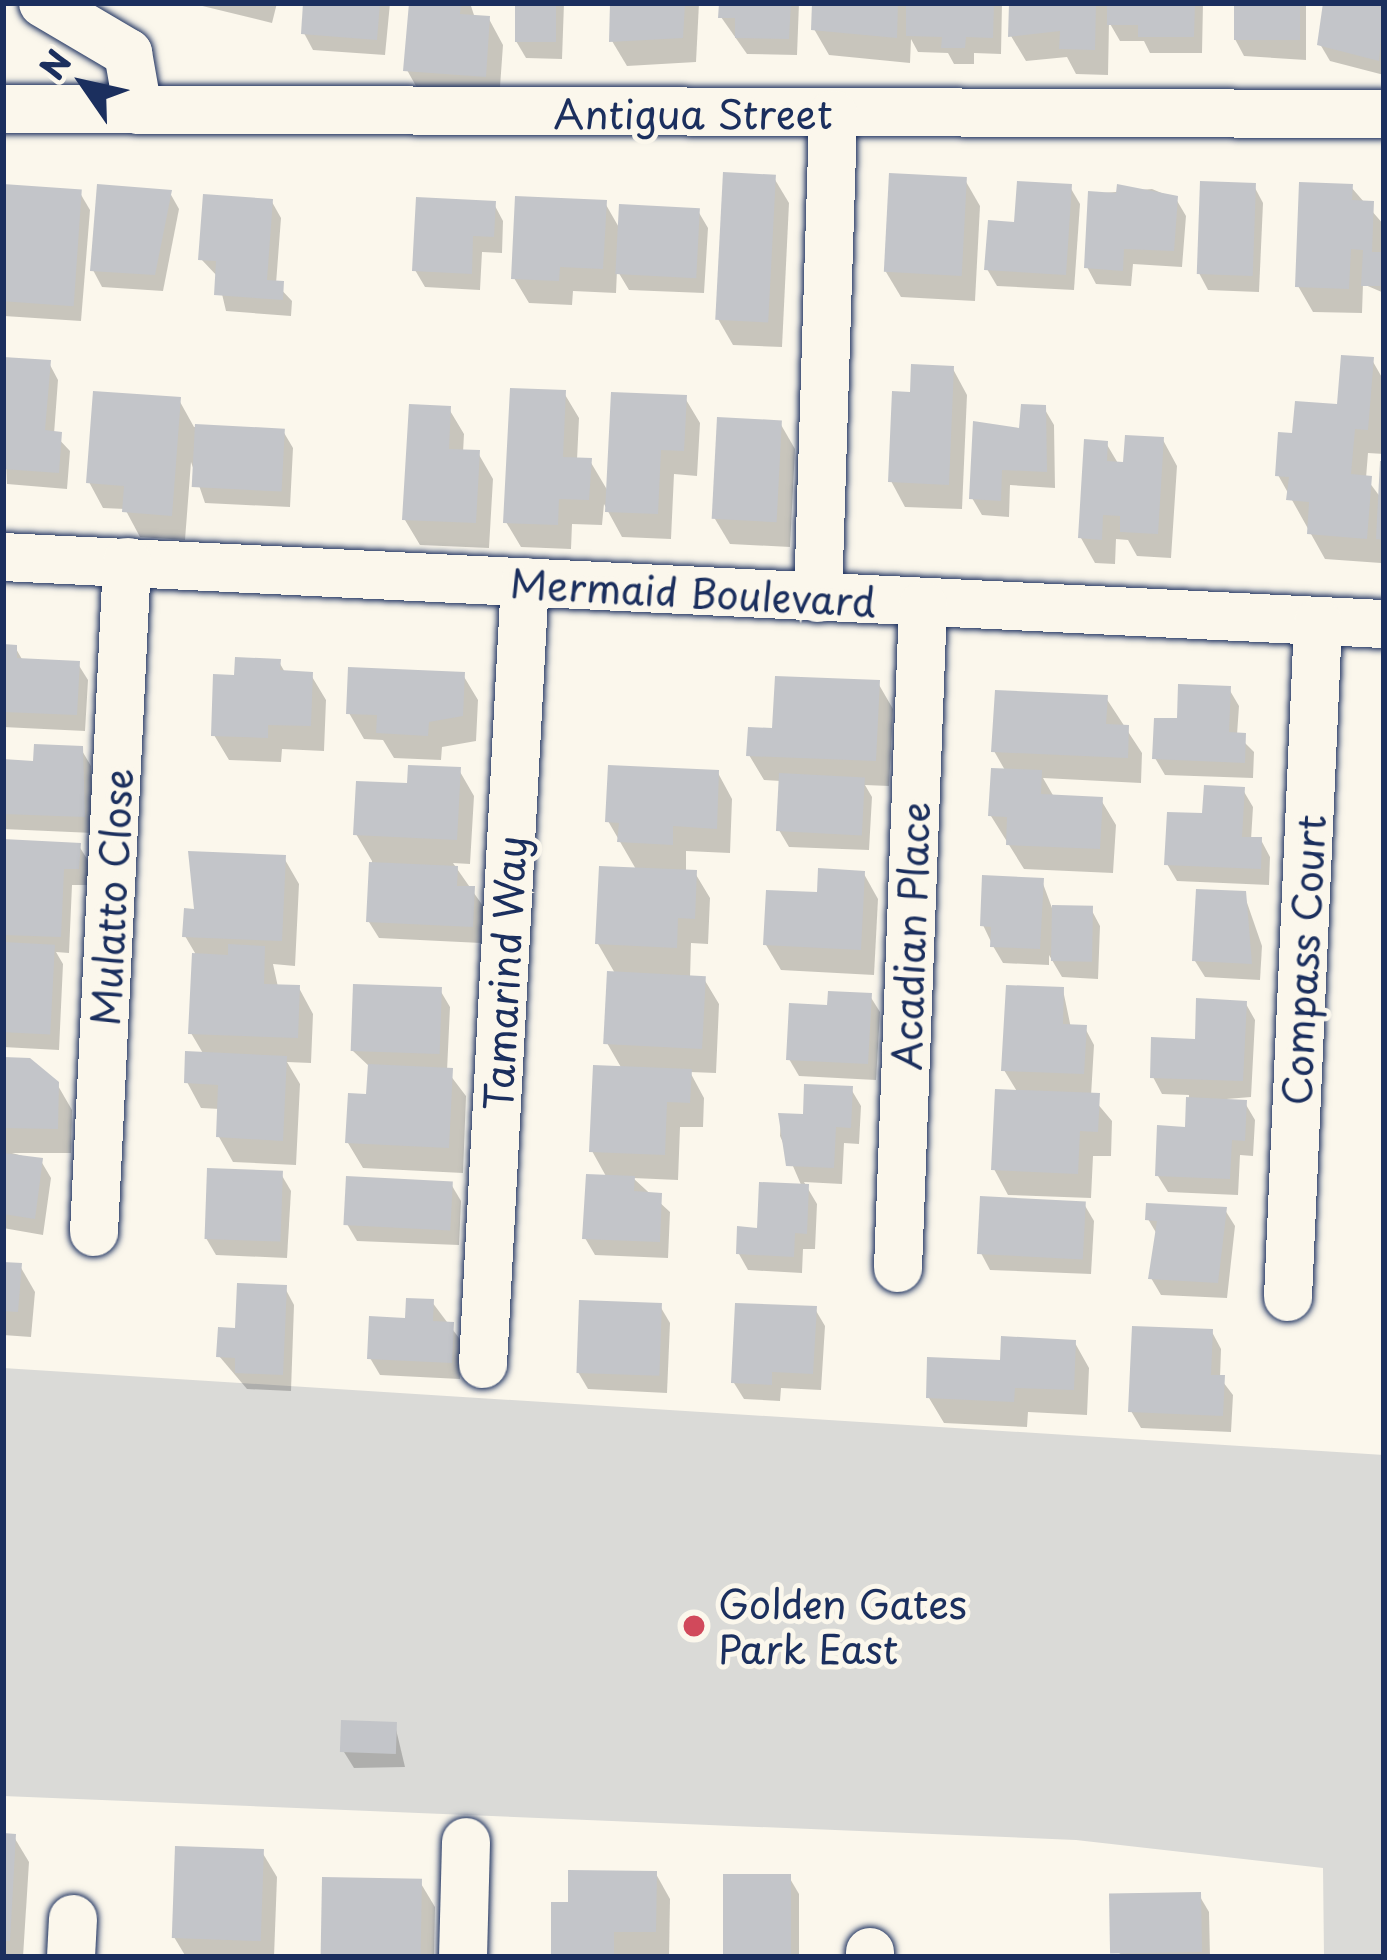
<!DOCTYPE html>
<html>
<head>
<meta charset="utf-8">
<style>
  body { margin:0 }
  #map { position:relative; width:1387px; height:1960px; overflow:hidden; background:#fbf7ec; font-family:"Playpen Sans",sans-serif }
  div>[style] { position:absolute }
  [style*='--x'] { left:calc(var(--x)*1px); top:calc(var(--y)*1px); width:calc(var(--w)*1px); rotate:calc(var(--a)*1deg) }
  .green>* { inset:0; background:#dadad7 }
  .shadow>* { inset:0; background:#0003 }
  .building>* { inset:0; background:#c3c5c9; transform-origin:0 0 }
  .roads { filter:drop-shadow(0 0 3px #1b2f5e) drop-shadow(0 0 3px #1b2f5e) }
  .minor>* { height:48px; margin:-24px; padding:0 24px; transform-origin:24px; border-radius:24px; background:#fbf7ec }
  .dots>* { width:33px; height:33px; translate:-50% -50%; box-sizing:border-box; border:6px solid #fbf7ec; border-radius:50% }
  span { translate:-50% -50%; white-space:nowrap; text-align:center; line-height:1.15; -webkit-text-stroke:10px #fbf7ec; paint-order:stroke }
  .street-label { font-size:39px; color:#1b2f5e }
  .poi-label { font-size:39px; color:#1b2f5e }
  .left { translate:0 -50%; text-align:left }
  .frame { position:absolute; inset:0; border:6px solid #1b2f5e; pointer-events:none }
  .north { position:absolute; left:24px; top:24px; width:120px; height:120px; -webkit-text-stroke:9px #fbf7ec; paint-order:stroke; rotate:304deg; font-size:33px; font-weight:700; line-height:48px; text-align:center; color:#1b2f5e }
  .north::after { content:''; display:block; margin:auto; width:42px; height:54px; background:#1b2f5e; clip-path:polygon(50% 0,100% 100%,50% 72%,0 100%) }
</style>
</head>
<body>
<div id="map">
  <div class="green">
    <i style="clip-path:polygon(3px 1368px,1384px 1455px,1384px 1957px,1324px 1957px,1323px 1868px,1076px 1840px,3px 1796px)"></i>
  </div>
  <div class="shadow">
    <i style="clip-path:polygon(190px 3px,277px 3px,272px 23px)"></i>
    <i style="clip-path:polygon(306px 3px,390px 3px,385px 55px,313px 50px,304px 33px)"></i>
    <i style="clip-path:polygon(412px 3px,470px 3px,475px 18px,489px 19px,503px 45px,499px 101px,421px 95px,407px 70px)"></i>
    <i style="clip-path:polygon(518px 3px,564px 3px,562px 59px,526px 58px,516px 41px)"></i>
    <i style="clip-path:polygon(613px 3px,699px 3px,696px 62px,627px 66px,612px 41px)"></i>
    <i style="clip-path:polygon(721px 3px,799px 3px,797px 55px,747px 54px,721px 17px)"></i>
    <i style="clip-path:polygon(815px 3px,1002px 3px,1001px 54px,974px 53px,974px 64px,954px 64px,948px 53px,918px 52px,911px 39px,910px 63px,829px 55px,814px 29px)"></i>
    <i style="clip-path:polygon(1012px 3px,1203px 3px,1202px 53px,1150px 53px,1144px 41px,1120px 41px,1109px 22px,1108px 75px,1076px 74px,1067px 57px,1026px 61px,1011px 36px)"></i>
    <i style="clip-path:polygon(1237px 3px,1306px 3px,1306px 60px,1244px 56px,1235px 39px)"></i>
    <i style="clip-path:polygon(1326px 3px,1384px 3px,1384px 75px,1330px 61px,1320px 44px)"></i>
    <i style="clip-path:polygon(774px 178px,789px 203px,782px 347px,733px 345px,718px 319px)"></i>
    <i style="clip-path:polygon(965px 180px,980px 206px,975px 301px,901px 297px,886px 272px)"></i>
    <i style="clip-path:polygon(1254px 186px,1263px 203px,1259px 292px,1208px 290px,1199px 273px)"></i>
    <i style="clip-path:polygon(3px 187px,80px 193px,90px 210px,81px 321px,4px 316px)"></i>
    <i style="clip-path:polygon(1070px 187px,1080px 204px,1074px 290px,997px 286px,987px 269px,1017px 225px)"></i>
    <i style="clip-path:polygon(1351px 187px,1384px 225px,1384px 293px,1363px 284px,1362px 313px,1313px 312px,1298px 286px)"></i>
    <i style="clip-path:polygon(1152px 189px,1176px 199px,1186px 216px,1182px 267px,1133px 264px,1131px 286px,1096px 284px,1087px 267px,1091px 194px)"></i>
    <i style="clip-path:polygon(170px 193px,179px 209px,163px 291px,102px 287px,93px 270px)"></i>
    <i style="clip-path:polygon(272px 202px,281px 218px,276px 284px,292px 301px,291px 316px,226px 311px,218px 277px,201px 259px)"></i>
    <i style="clip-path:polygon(605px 203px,621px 231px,698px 211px,708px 228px,704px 293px,629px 290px,617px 270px,616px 293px,573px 291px,572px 305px,529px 303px,514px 278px)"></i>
    <i style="clip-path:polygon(494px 204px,503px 221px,502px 253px,482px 252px,480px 290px,425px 287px,415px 270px)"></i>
    <i style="clip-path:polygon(evenodd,1372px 360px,1384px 381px,1381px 563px,1325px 559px,1278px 475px,1294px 436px,1340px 407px,1372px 360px,1368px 453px,1384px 454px,1381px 498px,1366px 478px,1368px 453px)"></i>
    <i style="clip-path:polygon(49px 363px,58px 380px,54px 434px,70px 451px,67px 489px,7px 484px,3px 392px)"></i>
    <i style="clip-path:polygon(953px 369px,967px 395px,962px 509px,905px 507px,891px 481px,913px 395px)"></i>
    <i style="clip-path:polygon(564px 393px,579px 418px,577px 460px,590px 461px,609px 493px,685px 398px,700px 423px,697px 476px,674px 474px,671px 539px,622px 537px,604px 504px,602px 525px,572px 524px,571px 549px,521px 547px,506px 522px)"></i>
    <i style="clip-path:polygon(179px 400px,194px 427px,283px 431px,293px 448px,290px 507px,205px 503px,191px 462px,185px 540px,140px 537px,125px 509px,103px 508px,89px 482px)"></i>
    <i style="clip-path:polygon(1044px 408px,1054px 425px,1055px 488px,1010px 485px,1009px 517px,982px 515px,972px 498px)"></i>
    <i style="clip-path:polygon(449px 409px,464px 434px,463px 453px,478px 453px,493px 479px,489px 548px,420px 545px,405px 520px)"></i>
    <i style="clip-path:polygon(780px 423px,795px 449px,790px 547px,730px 544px,715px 519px)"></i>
    <i style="clip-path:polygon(1163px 440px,1177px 466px,1171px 558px,1137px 556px,1128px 540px,1116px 539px,1115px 564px,1095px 563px,1081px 538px,1106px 443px,1119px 465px)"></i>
    <i style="clip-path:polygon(3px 647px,15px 647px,23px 661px,78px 664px,88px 680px,85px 731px,3px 727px)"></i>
    <i style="clip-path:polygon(279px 662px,286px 674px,311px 675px,326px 700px,324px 751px,282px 749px,281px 762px,229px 760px,214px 735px,237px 678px)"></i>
    <i style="clip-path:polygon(463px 675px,478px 700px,476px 741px,442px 747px,441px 760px,394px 758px,383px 740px,364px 739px,349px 713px)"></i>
    <i style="clip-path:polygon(878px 683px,893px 709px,889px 786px,865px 785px,872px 797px,869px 850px,789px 847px,779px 830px,781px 781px,764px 780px,749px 755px,775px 731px)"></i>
    <i style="clip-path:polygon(1229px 689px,1239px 706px,1237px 735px,1254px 752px,1253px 778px,1165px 775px,1155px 758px,1179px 722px)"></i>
    <i style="clip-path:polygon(1106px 698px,1142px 753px,1141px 783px,1043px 778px,1054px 797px,1101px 800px,1116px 825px,1113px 873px,1024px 869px,991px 816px,1006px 772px,994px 751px)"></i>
    <i style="clip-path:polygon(81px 749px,91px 766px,93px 833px,3px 829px,3px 762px,36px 764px)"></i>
    <i style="clip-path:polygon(459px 770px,474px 796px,470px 864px,453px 863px,483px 906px,481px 943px,379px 938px,369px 922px,372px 861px,356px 834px,410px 787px)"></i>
    <i style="clip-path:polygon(718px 773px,732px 799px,730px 853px,686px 851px,686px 873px,695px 873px,710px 898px,708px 944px,691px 943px,690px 978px,704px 979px,719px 1004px,716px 1073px,690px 1072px,704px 1098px,703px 1127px,680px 1127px,678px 1180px,633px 1178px,670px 1212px,668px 1258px,595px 1255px,585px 1238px,607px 1178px,592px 1151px,622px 1069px,607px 1043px,616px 975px,598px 944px,637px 871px,608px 821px)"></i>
    <i style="clip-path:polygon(1243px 790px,1253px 807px,1251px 840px,1261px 840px,1270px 857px,1269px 885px,1177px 881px,1167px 864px,1205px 816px)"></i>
    <i style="clip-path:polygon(3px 842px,79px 846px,89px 862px,87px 885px,72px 885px,69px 953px,56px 952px,63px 964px,59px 1050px,3px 1047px)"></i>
    <i style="clip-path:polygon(284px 858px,299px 884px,295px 966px,273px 964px,278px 987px,299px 988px,313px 1014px,311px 1063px,287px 1062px,300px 1084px,296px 1165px,233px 1162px,219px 1137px,220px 1109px,201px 1108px,187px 1082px,204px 1055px,191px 1033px,195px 953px,185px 936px,197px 912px)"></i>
    <i style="clip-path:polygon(864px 874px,878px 899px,874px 975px,781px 970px,766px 945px,820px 895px)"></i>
    <i style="clip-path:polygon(1042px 881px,1052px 908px,1091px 909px,1100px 926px,1098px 979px,1062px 977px,1049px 955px,1049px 965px,1003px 963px,993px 946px,983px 925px)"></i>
    <i style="clip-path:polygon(1244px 894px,1262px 946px,1260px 980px,1205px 977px,1195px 961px)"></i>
    <i style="clip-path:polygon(440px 990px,450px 1007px,447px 1071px,466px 1096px,463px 1173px,363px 1168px,348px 1143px,369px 1097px,371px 1068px,353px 1051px)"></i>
    <i style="clip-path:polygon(1063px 990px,1071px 1028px,1085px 1028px,1094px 1045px,1091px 1096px,1112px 1121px,1111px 1156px,1093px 1156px,1091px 1198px,1008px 1195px,994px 1169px,1018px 1093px,1004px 1070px)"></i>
    <i style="clip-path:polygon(870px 996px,880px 1012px,876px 1080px,799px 1076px,789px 1059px,829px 1008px)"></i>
    <i style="clip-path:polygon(1246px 1004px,1255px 1020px,1251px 1097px,1202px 1101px,1245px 1103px,1255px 1120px,1253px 1156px,1240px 1155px,1238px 1195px,1168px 1192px,1158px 1176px,1188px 1130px,1189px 1095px,1162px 1094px,1153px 1077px)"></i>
    <i style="clip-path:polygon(3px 1060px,57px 1084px,72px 1110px,71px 1153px,12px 1153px,41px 1161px,51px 1178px,43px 1235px,3px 1228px)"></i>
    <i style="clip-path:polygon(851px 1089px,861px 1106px,859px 1144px,844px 1143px,842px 1184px,804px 1182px,817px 1204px,815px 1249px,803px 1249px,802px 1273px,748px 1270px,739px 1254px,802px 1187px,780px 1136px,781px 1117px,806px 1118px)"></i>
    <i style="clip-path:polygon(281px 1174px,291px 1191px,287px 1258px,216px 1255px,206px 1238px)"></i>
    <i style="clip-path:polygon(451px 1184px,461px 1201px,459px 1245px,357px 1241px,347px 1224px)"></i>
    <i style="clip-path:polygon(1084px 1204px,1094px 1221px,1091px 1274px,990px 1270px,981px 1253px)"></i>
    <i style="clip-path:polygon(1225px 1210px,1235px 1226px,1227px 1298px,1161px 1295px,1151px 1278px,1158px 1236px,1148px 1219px)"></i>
    <i style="clip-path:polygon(3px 1265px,20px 1266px,35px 1292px,31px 1337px,3px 1335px)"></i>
    <i style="clip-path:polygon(285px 1288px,294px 1305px,291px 1391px,247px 1389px,219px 1356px)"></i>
    <i style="clip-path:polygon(432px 1302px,462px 1342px,460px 1379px,380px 1375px,370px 1358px)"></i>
    <i style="clip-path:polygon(660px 1306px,670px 1323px,667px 1393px,588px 1389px,578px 1372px)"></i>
    <i style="clip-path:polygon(815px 1309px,825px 1326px,821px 1390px,781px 1388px,780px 1401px,744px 1399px,734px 1383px)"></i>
    <i style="clip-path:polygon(1212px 1332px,1221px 1349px,1220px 1378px,1233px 1395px,1231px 1432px,1141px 1428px,1131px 1411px)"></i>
    <i style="clip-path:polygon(1075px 1343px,1089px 1368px,1087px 1415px,1028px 1412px,1027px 1427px,944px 1423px,929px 1398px)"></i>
    <i style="clip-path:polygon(395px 1725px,405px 1767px,354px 1768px,344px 1752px)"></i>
    <i style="clip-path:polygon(3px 1836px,14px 1837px,29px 1862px,23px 1957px,3px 1957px)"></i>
    <i style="clip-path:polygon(262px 1852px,277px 1877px,274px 1957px,186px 1957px,174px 1937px)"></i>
    <i style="clip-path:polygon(656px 1874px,670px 1899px,669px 1957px,554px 1957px,571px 1905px)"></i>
    <i style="clip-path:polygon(789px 1877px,799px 1894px,799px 1957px,726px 1957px)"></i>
    <i style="clip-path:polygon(420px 1882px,435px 1907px,434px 1957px,323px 1957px)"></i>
    <i style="clip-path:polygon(1199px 1895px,1209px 1912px,1210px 1957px,1115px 1957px)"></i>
  </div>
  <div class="building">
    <i style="clip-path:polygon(303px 3px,380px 3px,377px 40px,301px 34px)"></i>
    <i style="clip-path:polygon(409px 3px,461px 3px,460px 14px,490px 16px,486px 77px,403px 71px)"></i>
    <i style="left:515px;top:3px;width:41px;height:39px"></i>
    <i style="clip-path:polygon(610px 3px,685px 3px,683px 38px,609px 42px)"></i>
    <i style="clip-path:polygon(719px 3px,791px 3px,789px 39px,735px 38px,735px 18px,718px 18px)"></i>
    <i style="clip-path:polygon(812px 3px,898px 3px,897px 38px,811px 30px)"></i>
    <i style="clip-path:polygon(906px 3px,994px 3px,993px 38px,966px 37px,965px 48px,941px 48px,942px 37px,906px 36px)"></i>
    <i style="clip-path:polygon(1009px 3px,1096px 3px,1095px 50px,1059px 49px,1060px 31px,1008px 37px)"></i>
    <i style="clip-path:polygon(1107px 3px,1195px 3px,1194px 37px,1138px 37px,1138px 25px,1107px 25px)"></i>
    <i style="left:1234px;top:3px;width:66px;height:37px"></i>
    <i style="clip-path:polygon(1323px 3px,1384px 3px,1379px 61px,1317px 45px)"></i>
    <i style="left:723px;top:172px;width:53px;height:148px;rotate:3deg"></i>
    <i style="left:889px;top:173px;width:78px;height:99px;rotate:3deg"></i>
    <i style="clip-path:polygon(1017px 181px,1072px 184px,1066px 275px,984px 270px,988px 220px,1014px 222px)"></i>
    <i style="left:1200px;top:181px;width:56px;height:93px;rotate:2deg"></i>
    <i style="clip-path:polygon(1299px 182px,1353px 184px,1352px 200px,1374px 201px,1372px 252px,1384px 252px,1383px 286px,1361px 286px,1363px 250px,1351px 249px,1349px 289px,1295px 287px)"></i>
    <i style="left:3px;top:184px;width:79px;height:117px;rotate:4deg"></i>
    <i style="clip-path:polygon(97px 184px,172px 190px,155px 275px,90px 271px)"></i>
    <i style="clip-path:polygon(1117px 184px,1178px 196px,1174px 251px,1124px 249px,1123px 271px,1084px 268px,1088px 191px,1116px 193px)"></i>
    <i style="clip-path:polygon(203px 194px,273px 199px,267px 280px,284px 281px,283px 300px,214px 295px,216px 261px,198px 260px)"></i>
    <i style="clip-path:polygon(515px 196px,607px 200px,603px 269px,560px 267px,559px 281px,511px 279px)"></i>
    <i style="clip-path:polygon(416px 197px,496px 201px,494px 237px,473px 236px,472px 274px,412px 271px)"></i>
    <i style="left:619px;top:204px;width:81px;height:70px;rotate:3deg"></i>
    <i style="clip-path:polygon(1341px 355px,1374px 357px,1368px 430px,1355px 429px,1351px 474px,1372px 476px,1367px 539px,1307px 534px,1309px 502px,1286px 500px,1289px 477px,1275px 476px,1278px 432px,1292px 433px,1295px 401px,1337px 404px)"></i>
    <i style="clip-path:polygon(3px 357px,51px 360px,45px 430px,62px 432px,59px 473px,3px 469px)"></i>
    <i style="clip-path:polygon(911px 364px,954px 366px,949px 485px,888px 482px,892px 391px,910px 392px)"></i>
    <i style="clip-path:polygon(510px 388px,566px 390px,563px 457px,592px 458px,589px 500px,559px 499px,558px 525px,503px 523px)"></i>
    <i style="clip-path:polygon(93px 391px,181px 397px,172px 516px,122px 512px,124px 486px,86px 483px)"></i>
    <i style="clip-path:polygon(611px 392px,687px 395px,684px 451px,661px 450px,658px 514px,605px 512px)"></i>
    <i style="clip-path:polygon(409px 404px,451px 406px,449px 449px,480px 450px,476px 523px,402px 520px)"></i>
    <i style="clip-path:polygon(1021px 404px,1046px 405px,1047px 472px,1002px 470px,1001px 501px,969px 499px,973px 421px,1019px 428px)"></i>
    <i style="left:717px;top:417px;width:65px;height:102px;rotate:3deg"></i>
    <i style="left:195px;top:424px;width:90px;height:63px;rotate:3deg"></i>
    <i style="clip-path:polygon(1125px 435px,1164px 437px,1158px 534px,1120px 532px,1120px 516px,1103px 515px,1102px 540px,1078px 538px,1084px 439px,1108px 441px,1107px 461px,1123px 462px)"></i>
    <i style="clip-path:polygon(1380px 461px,1384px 461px,1384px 540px,1376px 539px)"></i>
    <i style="clip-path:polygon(3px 644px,17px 645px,17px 658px,80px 661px,77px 715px,3px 712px)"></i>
    <i style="clip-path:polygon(235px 657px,281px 659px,280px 670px,313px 672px,311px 726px,268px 725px,268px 738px,211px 736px,213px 674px,234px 675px)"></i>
    <i style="clip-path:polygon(348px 667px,465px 672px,463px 716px,429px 722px,428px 736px,376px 733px,377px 715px,346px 714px)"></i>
    <i style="clip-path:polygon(775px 676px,880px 680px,876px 761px,746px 756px,748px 727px,772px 728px)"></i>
    <i style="clip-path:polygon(1178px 684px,1231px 686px,1229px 732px,1246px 733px,1245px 763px,1152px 759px,1154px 718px,1177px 718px)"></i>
    <i style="clip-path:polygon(995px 690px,1108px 695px,1106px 724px,1129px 725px,1128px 758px,991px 752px)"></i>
    <i style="clip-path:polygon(34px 744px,83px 746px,85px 817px,3px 814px,3px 759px,33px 761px)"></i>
    <i style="clip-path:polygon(408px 765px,461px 767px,457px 840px,353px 835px,356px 781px,407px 783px)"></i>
    <i style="clip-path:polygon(608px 765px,719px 770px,717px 829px,673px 826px,673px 845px,617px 842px,619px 823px,605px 822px)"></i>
    <i style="clip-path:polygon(991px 768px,1042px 770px,1041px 794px,1103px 797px,1100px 849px,1006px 845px,1007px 817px,988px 816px)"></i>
    <i style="left:779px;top:773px;width:86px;height:58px;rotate:3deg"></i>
    <i style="clip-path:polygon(1204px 785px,1245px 787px,1242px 837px,1262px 837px,1261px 869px,1164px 865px,1167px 812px,1202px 813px)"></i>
    <i style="clip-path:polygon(3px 839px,81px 843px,79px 869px,64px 869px,61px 937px,3px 935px)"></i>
    <i style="clip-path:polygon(188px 851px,286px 855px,282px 941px,182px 937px,184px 908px,194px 909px)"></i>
    <i style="clip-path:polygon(369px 862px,458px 866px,457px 886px,475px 886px,473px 927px,366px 922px)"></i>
    <i style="clip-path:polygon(599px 866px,697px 870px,695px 919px,678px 918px,677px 948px,595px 944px)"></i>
    <i style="clip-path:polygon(818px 868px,865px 871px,861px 950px,763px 945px,766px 890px,817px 892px)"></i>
    <i style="clip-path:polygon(982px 875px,1044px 878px,1040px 949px,990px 947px,991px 927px,980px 926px)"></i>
    <i style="clip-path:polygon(1196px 889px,1246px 891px,1252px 964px,1192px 961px)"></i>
    <i style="left:1052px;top:905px;width:41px;height:56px;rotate:1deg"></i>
    <i style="left:3px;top:942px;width:52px;height:90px;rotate:3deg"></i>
    <i style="clip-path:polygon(228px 944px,265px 946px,264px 984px,300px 985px,298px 1038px,188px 1034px,192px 953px,228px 955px)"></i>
    <i style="left:607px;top:971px;width:99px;height:73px;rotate:3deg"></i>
    <i style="left:353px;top:984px;width:89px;height:67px;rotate:2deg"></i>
    <i style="clip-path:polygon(1006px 985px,1064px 987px,1063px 1024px,1087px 1025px,1084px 1074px,1001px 1071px)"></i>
    <i style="clip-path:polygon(828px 991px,872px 993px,868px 1064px,786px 1060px,789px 1003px,827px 1005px)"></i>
    <i style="clip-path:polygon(1196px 998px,1247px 1001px,1243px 1081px,1150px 1078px,1151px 1037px,1195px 1039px)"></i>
    <i style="clip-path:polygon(185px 1051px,287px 1056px,283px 1141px,216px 1137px,218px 1085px,184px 1083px)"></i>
    <i style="clip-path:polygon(3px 1057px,30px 1058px,59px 1082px,58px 1129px,3px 1128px)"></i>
    <i style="clip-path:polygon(368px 1064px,453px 1068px,449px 1148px,345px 1143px,348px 1093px,366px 1094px)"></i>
    <i style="clip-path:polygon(593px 1065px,692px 1069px,690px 1103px,667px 1102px,665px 1155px,589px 1152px)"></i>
    <i style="clip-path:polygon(804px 1084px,853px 1086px,851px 1128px,836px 1127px,834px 1168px,786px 1166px,778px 1113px,803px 1114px)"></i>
    <i style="clip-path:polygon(995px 1089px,1100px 1093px,1098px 1132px,1080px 1131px,1078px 1174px,991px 1170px)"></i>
    <i style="clip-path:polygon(1186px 1097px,1247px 1100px,1245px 1141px,1232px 1140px,1230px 1179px,1155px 1176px,1157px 1125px,1185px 1127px)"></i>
    <i style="clip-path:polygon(3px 1153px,43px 1158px,35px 1219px,3px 1214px)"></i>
    <i style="left:207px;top:1168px;width:76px;height:71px;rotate:2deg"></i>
    <i style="clip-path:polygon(586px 1174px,635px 1176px,634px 1191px,662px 1193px,660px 1242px,582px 1239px)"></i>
    <i style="left:346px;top:1176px;width:107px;height:49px;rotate:3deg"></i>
    <i style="clip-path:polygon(759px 1182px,809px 1184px,807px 1234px,795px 1233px,794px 1257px,736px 1254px,737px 1226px,757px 1228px)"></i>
    <i style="left:980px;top:1196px;width:106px;height:58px;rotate:3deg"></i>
    <i style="clip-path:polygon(1146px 1203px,1227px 1207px,1218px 1283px,1148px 1279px,1157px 1221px,1145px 1220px)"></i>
    <i style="clip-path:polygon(3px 1262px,22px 1263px,18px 1312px,3px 1311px)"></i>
    <i style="clip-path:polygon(237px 1283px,287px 1285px,283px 1375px,235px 1373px,235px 1358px,216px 1357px,218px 1327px,235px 1328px)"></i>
    <i style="clip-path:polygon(406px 1298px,434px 1299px,433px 1321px,454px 1322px,452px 1363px,367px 1359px,369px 1316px,405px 1318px)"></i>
    <i style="left:579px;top:1300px;width:83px;height:73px;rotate:2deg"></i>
    <i style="clip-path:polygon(735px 1303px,817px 1306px,813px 1374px,772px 1372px,772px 1385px,731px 1383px)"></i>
    <i style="clip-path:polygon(1132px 1326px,1213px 1329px,1211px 1375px,1225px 1375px,1223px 1416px,1128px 1412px)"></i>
    <i style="clip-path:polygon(1001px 1336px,1076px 1340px,1074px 1390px,1015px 1388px,1014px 1402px,926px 1398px,927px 1357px,1000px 1360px)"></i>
    <i style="left:341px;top:1720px;width:56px;height:32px;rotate:2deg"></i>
    <i style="clip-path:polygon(3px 1833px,16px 1834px,10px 1941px,3px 1941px)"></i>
    <i style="left:175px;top:1846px;width:89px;height:92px;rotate:2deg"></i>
    <i style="clip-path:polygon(568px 1870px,657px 1871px,656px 1932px,614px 1932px,614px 1957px,551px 1957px,551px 1902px,568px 1902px)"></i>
    <i style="left:723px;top:1874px;width:68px;height:83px"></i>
    <i style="left:322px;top:1877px;width:100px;height:80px;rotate:1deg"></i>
    <i style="left:1201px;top:1892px;width:60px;height:92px;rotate:89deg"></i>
  </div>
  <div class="roads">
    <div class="minor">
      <i style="--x:43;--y:3;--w:99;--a:30.5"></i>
      <i style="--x:128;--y:53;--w:58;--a:80"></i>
      <i style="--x:3;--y:109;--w:1381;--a:0.21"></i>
      <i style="--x:3;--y:557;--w:1383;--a:2.78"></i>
      <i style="--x:818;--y:598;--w:484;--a:-88.2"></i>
      <i style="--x:94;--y:1232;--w:671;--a:-87.18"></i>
      <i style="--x:898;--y:1268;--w:663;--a:-87.84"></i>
      <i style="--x:1288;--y:1297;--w:675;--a:-87.45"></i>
      <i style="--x:483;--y:1364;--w:783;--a:-86.93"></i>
      <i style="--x:71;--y:1957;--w:38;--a:-87"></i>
      <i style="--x:463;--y:1957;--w:115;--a:-88.5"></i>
      <i style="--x:870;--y:1957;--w:5;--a:-90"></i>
    </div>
  </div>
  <div class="dots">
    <i style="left:694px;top:1626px;background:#d1495b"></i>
  </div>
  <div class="street-label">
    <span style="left:693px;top:113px">Antigua Street</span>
    <span style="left:693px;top:592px;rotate:3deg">Mermaid Boulevard</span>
    <span style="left:111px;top:897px;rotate:-87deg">Mulatto Close</span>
    <span style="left:910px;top:936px;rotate:-88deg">Acadian Place</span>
    <span style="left:1303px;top:960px;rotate:-87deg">Compass Court</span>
    <span style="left:504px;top:973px;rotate:-87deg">Tamarind Way</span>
  </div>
  <div class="poi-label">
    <span class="left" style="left:718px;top:1626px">Golden Gates<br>Park East</span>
  </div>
  <div class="frame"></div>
  <div class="north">N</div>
</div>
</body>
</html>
